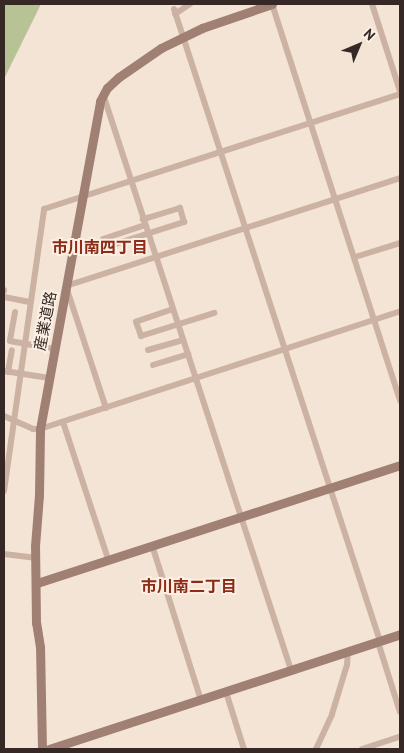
<!DOCTYPE html>
<html>
<head>
<meta charset="utf-8">
<style>
  body { margin:0 }
  #map { position:relative; width:404px; height:753px; overflow:hidden; background:#f3e4d6; font-family:"PT Sans","Noto Sans JP",sans-serif }
  div>[style] { position:absolute }
  [style*='--x'] { left:calc(var(--x)*1px); top:calc(var(--y)*1px); width:calc(var(--w)*1px); rotate:calc(var(--a)*1deg) }
  .green>* { inset:0; background:#b7c395 }
  .street>* { height:6px; margin:-3px; padding:0 3px; transform-origin:3px; border-radius:3px; background:#ccb2a2 }
  .secondary>* { height:9px; margin:-4.5px; padding:0 4.5px; transform-origin:4.5px; border-radius:4.5px; background:#a08073 }
  span { translate:-50% -50%; white-space:nowrap; text-align:center; line-height:1.15; -webkit-text-stroke:4px #fbeee3; paint-order:stroke }
  .street-label { font-size:15px; color:#362925 }
  .neighbourhood-label { font-size:16px; color:#8c2c17; font-weight:700 }
  .frame { position:absolute; inset:0; border:5px solid #362925; pointer-events:none }
  .north { position:absolute; left:334px; top:20px; width:50px; height:50px; -webkit-text-stroke:4px #fbeee3; paint-order:stroke; rotate:45deg; font-size:14px; font-weight:700; line-height:20px; text-align:center; color:#362925 }
  .north::after { content:''; display:block; margin:auto; width:18px; height:22px; background:#362925; clip-path:polygon(50% 0,100% 100%,50% 72%,0 100%) }
</style>
</head>
<body>
<div id="map">
  <div class="green">
    <i style="clip-path:polygon(4px 4px,41px 4px,4px 79px)"></i>
  </div>
  <div class="street">
    <i style="--x:272;--y:4;--w:417;--a:72.1"></i>
    <i style="--x:372;--y:4;--w:91;--a:72.2"></i>
    <i style="--x:174;--y:9;--w:665;--a:71.95"></i>
    <i style="--x:175;--y:14;--w:18;--a:-34"></i>
    <i style="--x:103;--y:94;--w:606;--a:71.92"></i>
    <i style="--x:103;--y:239;--w:44;--a:-18.4"></i>
    <i style="--x:112;--y:245;--w:76;--a:-17.7"></i>
    <i style="--x:184;--y:222;--w:15;--a:-106"></i>
    <i style="--x:180;--y:208;--w:39;--a:163"></i>
    <i style="--x:355;--y:257;--w:47;--a:-17.3"></i>
    <i style="--x:4;--y:290;--w:1;--a:90"></i>
    <i style="--x:4;--y:297;--w:26;--a:11"></i>
    <i style="--x:173;--y:309;--w:39;--a:161"></i>
    <i style="--x:136;--y:322;--w:15;--a:70"></i>
    <i style="--x:141;--y:336;--w:77;--a:-17.5"></i>
    <i style="--x:15;--y:312;--w:29;--a:100"></i>
    <i style="--x:10;--y:341;--w:45;--a:10.3"></i>
    <i style="--x:148;--y:350;--w:36;--a:-16"></i>
    <i style="--x:153;--y:365;--w:37;--a:-17"></i>
    <i style="--x:4;--y:371;--w:46;--a:8.8"></i>
    <i style="--x:8;--y:372;--w:22;--a:-80"></i>
    <i style="--x:106;--y:408;--w:128;--a:-108.2"></i>
    <i style="--x:66;--y:286;--w:351;--a:-17.9"></i>
    <i style="--x:4;--y:416;--w:32;--a:24"></i>
    <i style="--x:33;--y:429;--w:7;--a:0"></i>
    <i style="--x:40;--y:429;--w:379;--a:-18.1"></i>
    <i style="--x:63;--y:422;--w:144;--a:71.8"></i>
    <i style="--x:4;--y:491;--w:285;--a:-81.9"></i>
    <i style="--x:44;--y:209;--w:374;--a:-17.9"></i>
    <i style="--x:152;--y:545;--w:163;--a:72.5"></i>
    <i style="--x:4;--y:554;--w:31;--a:7"></i>
    <i style="--x:378;--y:642;--w:73;--a:72.6"></i>
    <i style="--x:226;--y:692;--w:60;--a:72.5"></i>
    <i style="--x:316;--y:749;--w:38;--a:-65"></i>
    <i style="--x:332;--y:714;--w:51;--a:-73"></i>
    <i style="--x:347;--y:665;--w:13;--a:-86"></i>
    <i style="--x:362;--y:749;--w:40;--a:-18"></i>
  </div>
  <div class="secondary">
    <i style="--x:37;--y:583;--w:382;--a:-18"></i>
    <i style="--x:42;--y:749;--w:102;--a:-91.1"></i>
    <i style="--x:40;--y:647;--w:24;--a:-99"></i>
    <i style="--x:36;--y:623;--w:77;--a:-90.7"></i>
    <i style="--x:35;--y:546;--w:51;--a:-85.5"></i>
    <i style="--x:39;--y:495;--w:66;--a:-89.1"></i>
    <i style="--x:40;--y:429;--w:333;--a:-79.6"></i>
    <i style="--x:100;--y:101;--w:15;--a:-62"></i>
    <i style="--x:107;--y:88;--w:16;--a:-43"></i>
    <i style="--x:119;--y:77;--w:51;--a:-34.6"></i>
    <i style="--x:161;--y:48;--w:46;--a:-26"></i>
    <i style="--x:202;--y:28;--w:74;--a:-18.9"></i>
    <i style="--x:49;--y:749;--w:369;--a:-18.1"></i>
  </div>
  <div class="street-label">
    <span style="left:45px;top:321px;rotate:-79deg">産業道路</span>
  </div>
  <div class="neighbourhood-label">
    <span style="left:100px;top:247px">市川南四丁目</span>
    <span style="left:189px;top:586px">市川南二丁目</span>
  </div>
  <div class="frame"></div>
  <div class="north">N</div>
</div>
</body>
</html>
